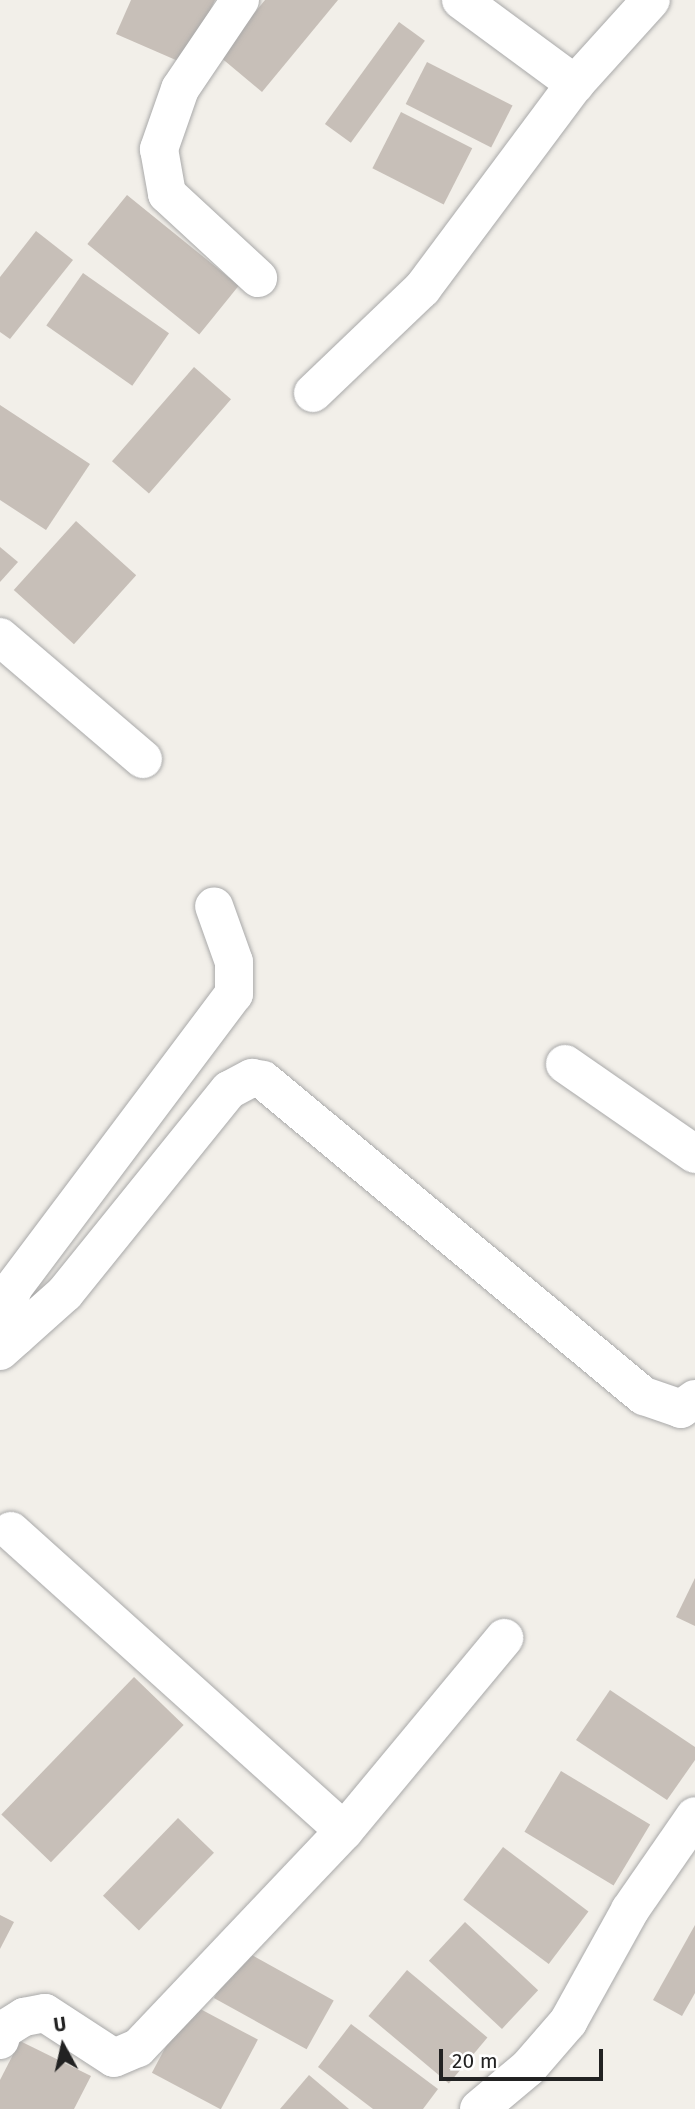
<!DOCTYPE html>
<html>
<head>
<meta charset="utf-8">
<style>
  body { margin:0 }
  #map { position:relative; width:695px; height:2109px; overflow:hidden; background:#f2efe9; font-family:"Fira Sans",sans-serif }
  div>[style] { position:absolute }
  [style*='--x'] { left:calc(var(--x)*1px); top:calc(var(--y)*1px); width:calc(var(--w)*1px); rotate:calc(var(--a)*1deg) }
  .building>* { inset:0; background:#c7bfb8; transform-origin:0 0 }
  .roads { filter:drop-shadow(0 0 2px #a9a9a9) drop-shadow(0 0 2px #a9a9a9) }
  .minor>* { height:38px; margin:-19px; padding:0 19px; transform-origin:19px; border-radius:19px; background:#fff }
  span { translate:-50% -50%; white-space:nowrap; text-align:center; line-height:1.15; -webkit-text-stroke:5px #fff; paint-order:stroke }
  .north { position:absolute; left:28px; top:2011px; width:70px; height:70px; -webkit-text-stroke:5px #fff; paint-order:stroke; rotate:352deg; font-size:19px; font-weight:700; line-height:28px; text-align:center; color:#222 }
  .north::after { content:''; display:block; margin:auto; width:24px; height:32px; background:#222; clip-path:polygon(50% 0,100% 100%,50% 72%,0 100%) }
  .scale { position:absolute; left:439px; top:2049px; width:164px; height:32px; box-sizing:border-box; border:4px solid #222; border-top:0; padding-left:9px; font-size:21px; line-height:24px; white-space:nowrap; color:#222; -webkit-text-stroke:5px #fff; paint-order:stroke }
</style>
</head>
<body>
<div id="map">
  <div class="building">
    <i style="clip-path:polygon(131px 0,215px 0,185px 64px,116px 34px)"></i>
    <i style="clip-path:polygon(265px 0,338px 0,262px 92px,219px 56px)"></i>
    <i style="left:399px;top:22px;width:32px;height:126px;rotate:36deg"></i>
    <i style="left:427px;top:62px;width:96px;height:47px;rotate:27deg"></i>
    <i style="left:401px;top:112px;width:80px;height:63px;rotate:27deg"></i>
    <i style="left:127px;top:195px;width:144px;height:63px;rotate:39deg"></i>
    <i style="clip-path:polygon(36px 231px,73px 260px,10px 339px,0 332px,0 277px)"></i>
    <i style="left:83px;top:273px;width:105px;height:64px;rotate:35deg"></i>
    <i style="left:194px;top:367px;width:49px;height:125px;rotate:41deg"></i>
    <i style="clip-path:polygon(0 405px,90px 464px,46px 530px,0 500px)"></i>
    <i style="left:76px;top:521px;width:81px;height:93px;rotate:42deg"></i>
    <i style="clip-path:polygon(0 547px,18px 562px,0 582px)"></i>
    <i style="clip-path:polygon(695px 1578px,695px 1626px,676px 1617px)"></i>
    <i style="left:134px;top:1677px;width:69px;height:191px;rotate:44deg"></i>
    <i style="clip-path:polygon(610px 1690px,695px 1747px,695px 1760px,667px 1800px,576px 1740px)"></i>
    <i style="left:561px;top:1771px;width:104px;height:71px;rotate:31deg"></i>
    <i style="left:178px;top:1818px;width:50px;height:108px;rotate:44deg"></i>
    <i style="left:503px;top:1847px;width:107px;height:66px;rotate:37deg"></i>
    <i style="clip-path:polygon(0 1915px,14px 1922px,0 1949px)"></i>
    <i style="left:465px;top:1922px;width:100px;height:53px;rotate:43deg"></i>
    <i style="clip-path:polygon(695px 1925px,695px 1993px,682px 2016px,653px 2000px)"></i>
    <i style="left:241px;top:1949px;width:106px;height:56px;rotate:29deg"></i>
    <i style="left:407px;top:1970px;width:105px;height:60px;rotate:40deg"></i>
    <i style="left:189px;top:2003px;width:78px;height:79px;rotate:28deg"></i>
    <i style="clip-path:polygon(351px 2024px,438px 2089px,423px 2109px,373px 2109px,318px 2067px)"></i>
    <i style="clip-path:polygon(20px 2041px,91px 2076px,74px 2109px,0 2109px,0 2080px)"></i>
    <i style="clip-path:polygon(309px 2075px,349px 2109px,280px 2109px)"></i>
  </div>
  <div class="roads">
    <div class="minor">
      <i style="--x:240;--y:0;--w:107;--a:124"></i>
      <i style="--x:180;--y:89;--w:64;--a:109.3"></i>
      <i style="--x:159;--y:149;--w:46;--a:79.9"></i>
      <i style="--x:167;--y:194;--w:124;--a:42.7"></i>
      <i style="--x:461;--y:0;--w:142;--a:36.4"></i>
      <i style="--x:313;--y:393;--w:151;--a:-43.7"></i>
      <i style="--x:422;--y:289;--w:256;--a:-53.3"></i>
      <i style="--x:575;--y:84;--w:113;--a:-47.9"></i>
      <i style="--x:0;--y:637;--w:188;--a:40.5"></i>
      <i style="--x:565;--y:1064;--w:158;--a:34.7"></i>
      <i style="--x:17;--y:1336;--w:26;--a:-118"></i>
      <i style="--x:5;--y:1313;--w:26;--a:-72"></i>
      <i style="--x:13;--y:1288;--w:368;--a:-53.1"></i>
      <i style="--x:234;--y:994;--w:32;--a:-90"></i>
      <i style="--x:234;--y:962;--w:59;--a:-109.7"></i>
      <i style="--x:0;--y:1351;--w:87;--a:-41.7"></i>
      <i style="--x:65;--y:1293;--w:261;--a:-51.1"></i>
      <i style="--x:229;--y:1090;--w:26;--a:-28"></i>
      <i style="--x:252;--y:1078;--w:11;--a:10"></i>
      <i style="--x:263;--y:1080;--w:495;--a:39.7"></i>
      <i style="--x:644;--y:1396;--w:39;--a:19"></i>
      <i style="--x:681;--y:1409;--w:17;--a:-36"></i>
      <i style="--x:11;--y:1531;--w:448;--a:42"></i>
      <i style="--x:0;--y:2040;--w:10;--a:-73"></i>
      <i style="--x:3;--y:2030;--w:25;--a:-32"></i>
      <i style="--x:24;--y:2017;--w:21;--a:-11"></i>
      <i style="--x:45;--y:2013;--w:82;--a:33.1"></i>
      <i style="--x:114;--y:2058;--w:26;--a:-23"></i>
      <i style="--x:138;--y:2048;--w:299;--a:-46.5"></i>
      <i style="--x:344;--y:1831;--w:251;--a:-50.3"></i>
      <i style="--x:479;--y:2109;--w:65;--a:-40"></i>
      <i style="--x:529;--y:2067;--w:60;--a:-49.1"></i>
      <i style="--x:568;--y:2022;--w:128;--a:-61"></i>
      <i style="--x:630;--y:1910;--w:114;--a:-55.3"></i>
    </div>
  </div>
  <div class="north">U</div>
  <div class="scale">20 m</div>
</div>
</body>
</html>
